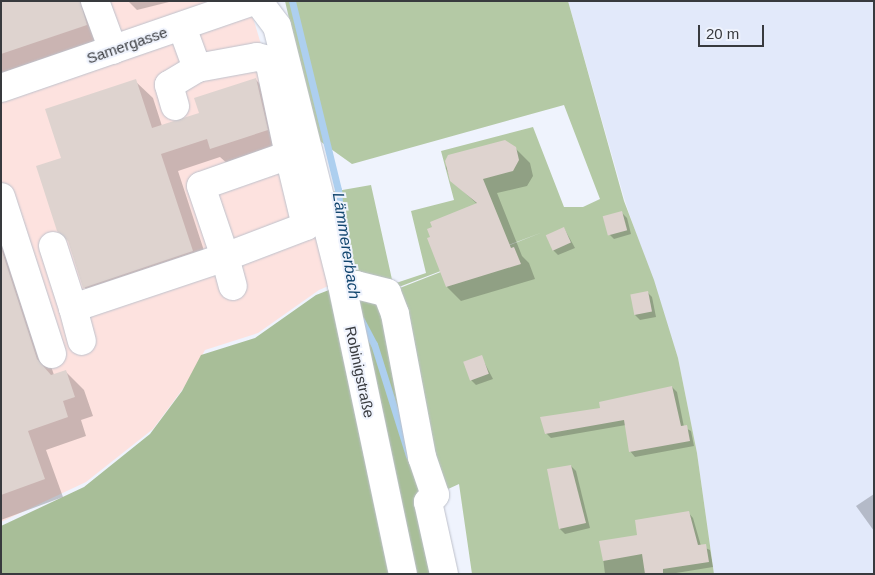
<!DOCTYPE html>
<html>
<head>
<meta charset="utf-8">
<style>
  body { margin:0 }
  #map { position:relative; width:875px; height:575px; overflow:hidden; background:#eff3fd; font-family:Helvetica,sans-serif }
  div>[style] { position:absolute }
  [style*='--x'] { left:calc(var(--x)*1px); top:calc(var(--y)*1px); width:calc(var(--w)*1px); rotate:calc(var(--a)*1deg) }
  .commercial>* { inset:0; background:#fde2df }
  .built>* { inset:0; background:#e2e9fa }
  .green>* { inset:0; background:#b4c9a5 }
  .forest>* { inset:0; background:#a8be98 }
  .shadow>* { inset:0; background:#0003 }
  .stream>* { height:7px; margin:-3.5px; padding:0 3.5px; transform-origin:3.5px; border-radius:3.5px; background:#adcfef }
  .building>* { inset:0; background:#ded3cf; transform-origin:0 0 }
  .roads { filter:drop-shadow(0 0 1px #bec1cb) drop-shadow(0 0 1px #bec1cb) }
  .minor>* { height:28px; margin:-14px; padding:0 14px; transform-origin:14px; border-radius:14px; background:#fff }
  span { translate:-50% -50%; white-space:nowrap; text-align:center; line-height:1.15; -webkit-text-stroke:4px #eff3fd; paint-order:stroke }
  .street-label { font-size:15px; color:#383a3e }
  .water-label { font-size:16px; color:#12466f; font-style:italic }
  .frame { position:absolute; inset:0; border:2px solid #383a3e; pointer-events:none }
  .scale { position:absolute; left:698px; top:25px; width:66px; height:22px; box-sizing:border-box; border:2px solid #383a3e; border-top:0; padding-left:6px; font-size:15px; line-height:18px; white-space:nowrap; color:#383a3e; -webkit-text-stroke:4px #eff3fd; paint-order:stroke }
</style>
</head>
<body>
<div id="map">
  <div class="commercial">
    <i style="clip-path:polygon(1px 1px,248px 1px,333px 284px,319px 290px,258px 333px,205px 350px,185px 386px,153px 429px,86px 482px,1px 522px)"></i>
  </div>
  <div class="built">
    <i style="clip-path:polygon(568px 1px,874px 1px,874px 574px,714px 574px,697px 453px,678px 358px,625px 201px)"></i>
  </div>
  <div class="green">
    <i style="clip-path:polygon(285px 1px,568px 1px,624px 201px,654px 280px,678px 358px,697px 453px,714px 574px,472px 574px,459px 484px,435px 495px,387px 293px,543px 232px,391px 290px,346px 278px,331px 192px,371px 185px,393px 284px,426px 273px,411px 211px,454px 200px,441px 151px,533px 127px,564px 207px,583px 207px,600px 199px,564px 105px,352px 164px,317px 139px)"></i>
  </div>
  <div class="forest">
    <i style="clip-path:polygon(342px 285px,387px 293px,444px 574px,1px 574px,1px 526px,84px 487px,150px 434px,182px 391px,201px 355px,255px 338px,316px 295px)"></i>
  </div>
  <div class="shadow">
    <i style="clip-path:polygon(1px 1px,92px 1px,105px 43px,1px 79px)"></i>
    <i style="clip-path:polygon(128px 1px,173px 1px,137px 10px)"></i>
    <i style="clip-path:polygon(255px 79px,273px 97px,285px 147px,229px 165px,220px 157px,178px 171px,210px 269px,102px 305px,84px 287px,62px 159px,135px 81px,153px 98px,162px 126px,200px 114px)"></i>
    <i style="clip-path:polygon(515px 148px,530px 163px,533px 176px,527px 186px,497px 193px,522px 256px,529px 263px,535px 279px,461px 301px,447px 287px,477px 204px,451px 180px,446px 168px,449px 156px)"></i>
    <i style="clip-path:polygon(622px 213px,627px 218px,631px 234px,614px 239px,609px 234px)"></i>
    <i style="clip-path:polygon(1px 219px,54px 375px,65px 371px,84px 390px,93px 416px,81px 420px,86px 436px,46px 450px,63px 497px,1px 520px)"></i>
    <i style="clip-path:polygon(564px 228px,575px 248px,558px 255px,553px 250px)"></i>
    <i style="clip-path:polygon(647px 292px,652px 297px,656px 317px,640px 320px,635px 315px)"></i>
    <i style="clip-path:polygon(481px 356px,493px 379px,476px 385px,471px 380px)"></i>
    <i style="clip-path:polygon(672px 387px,677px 392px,684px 427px,691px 431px,694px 446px,635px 457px,630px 451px,626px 425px,551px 438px,546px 433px,601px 409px)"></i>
    <i style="clip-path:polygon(571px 466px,576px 471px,590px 528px,565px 534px,560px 529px)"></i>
    <i style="clip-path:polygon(874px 494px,874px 531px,856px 506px)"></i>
    <i style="clip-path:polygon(688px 512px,693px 518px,701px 546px,710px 550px,713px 567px,670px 574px,605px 574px,601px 542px,638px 536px)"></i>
  </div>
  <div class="stream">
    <i style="--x:292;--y:1;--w:195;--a:76.3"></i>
    <i style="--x:338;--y:190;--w:45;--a:84.9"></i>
    <i style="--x:361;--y:320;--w:27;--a:62"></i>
    <i style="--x:374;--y:344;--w:117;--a:72.6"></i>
  </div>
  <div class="building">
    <i style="clip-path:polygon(1px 1px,80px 1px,87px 25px,1px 54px)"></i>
    <i style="clip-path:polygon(256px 78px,268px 130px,210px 149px,207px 139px,161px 154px,193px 251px,83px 288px,68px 241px,57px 231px,36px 166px,61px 158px,45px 109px,136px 79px,152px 128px,199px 113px,194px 98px)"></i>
    <i style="clip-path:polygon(505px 140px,516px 147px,519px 160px,513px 171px,483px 179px,511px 248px,514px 247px,521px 264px,446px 287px,427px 238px,430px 237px,427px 229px,432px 227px,430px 222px,477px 203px,450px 181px,445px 161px,448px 155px)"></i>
    <i style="left:622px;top:211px;width:20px;height:20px;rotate:75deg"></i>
    <i style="left:564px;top:227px;width:17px;height:20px;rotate:66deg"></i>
    <i style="clip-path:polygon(1px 248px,37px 359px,51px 375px,66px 370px,75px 397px,63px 401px,68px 417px,28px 431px,45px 479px,1px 495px)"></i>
    <i style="left:648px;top:291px;width:21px;height:18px;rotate:79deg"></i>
    <i style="left:482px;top:355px;width:20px;height:20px;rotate:70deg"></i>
    <i style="clip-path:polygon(672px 386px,681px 426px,687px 425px,690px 441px,629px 452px,624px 420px,545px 434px,540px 417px,600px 408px,599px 402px)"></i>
    <i style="clip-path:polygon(571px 465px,586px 523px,559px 529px,547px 469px)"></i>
    <i style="clip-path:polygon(689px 511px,698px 545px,706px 544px,709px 562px,663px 569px,663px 574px,645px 574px,642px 554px,603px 561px,599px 541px,637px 535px,635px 520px)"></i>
  </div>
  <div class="roads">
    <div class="minor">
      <i style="--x:95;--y:1;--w:52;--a:69.8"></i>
      <i style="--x:258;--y:1;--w:31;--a:53"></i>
      <i style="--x:277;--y:26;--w:267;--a:75.9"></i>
      <i style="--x:342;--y:285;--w:295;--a:78.1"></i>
      <i style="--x:182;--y:27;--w:44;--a:69.9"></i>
      <i style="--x:197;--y:68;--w:61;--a:-10.4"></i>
      <i style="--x:257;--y:57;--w:12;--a:14"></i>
      <i style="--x:269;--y:60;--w:97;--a:78.1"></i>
      <i style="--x:289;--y:155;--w:93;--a:160.6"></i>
      <i style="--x:201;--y:186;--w:75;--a:71.3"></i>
      <i style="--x:225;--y:257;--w:87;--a:-20.9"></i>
      <i style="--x:306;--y:226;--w:73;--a:-103.5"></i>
      <i style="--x:1;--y:88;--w:267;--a:-19"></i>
      <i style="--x:175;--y:106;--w:22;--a:-106"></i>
      <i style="--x:169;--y:85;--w:33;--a:-31"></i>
      <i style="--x:1;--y:197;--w:165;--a:72"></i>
      <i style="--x:53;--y:246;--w:65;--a:72.1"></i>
      <i style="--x:73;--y:308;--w:160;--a:-18.5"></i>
      <i style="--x:225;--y:257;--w:30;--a:75"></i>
      <i style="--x:342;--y:285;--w:14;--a:0"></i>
      <i style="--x:356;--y:285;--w:32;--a:14"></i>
      <i style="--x:387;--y:293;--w:22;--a:69"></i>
      <i style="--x:395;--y:314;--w:146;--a:79.3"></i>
      <i style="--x:422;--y:457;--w:40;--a:71.1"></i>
      <i style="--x:435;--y:495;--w:10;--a:135"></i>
      <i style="--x:428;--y:502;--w:74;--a:77.5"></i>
      <i style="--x:73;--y:308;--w:34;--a:75"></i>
    </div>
  </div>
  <div class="street-label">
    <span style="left:127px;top:45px;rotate:-19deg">Samergasse</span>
    <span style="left:360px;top:372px;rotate:78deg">Robinigstraße</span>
  </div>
  <div class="water-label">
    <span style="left:346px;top:246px;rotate:81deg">Lämmererbach</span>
  </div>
  <div class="frame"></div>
  <div class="scale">20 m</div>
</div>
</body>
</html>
